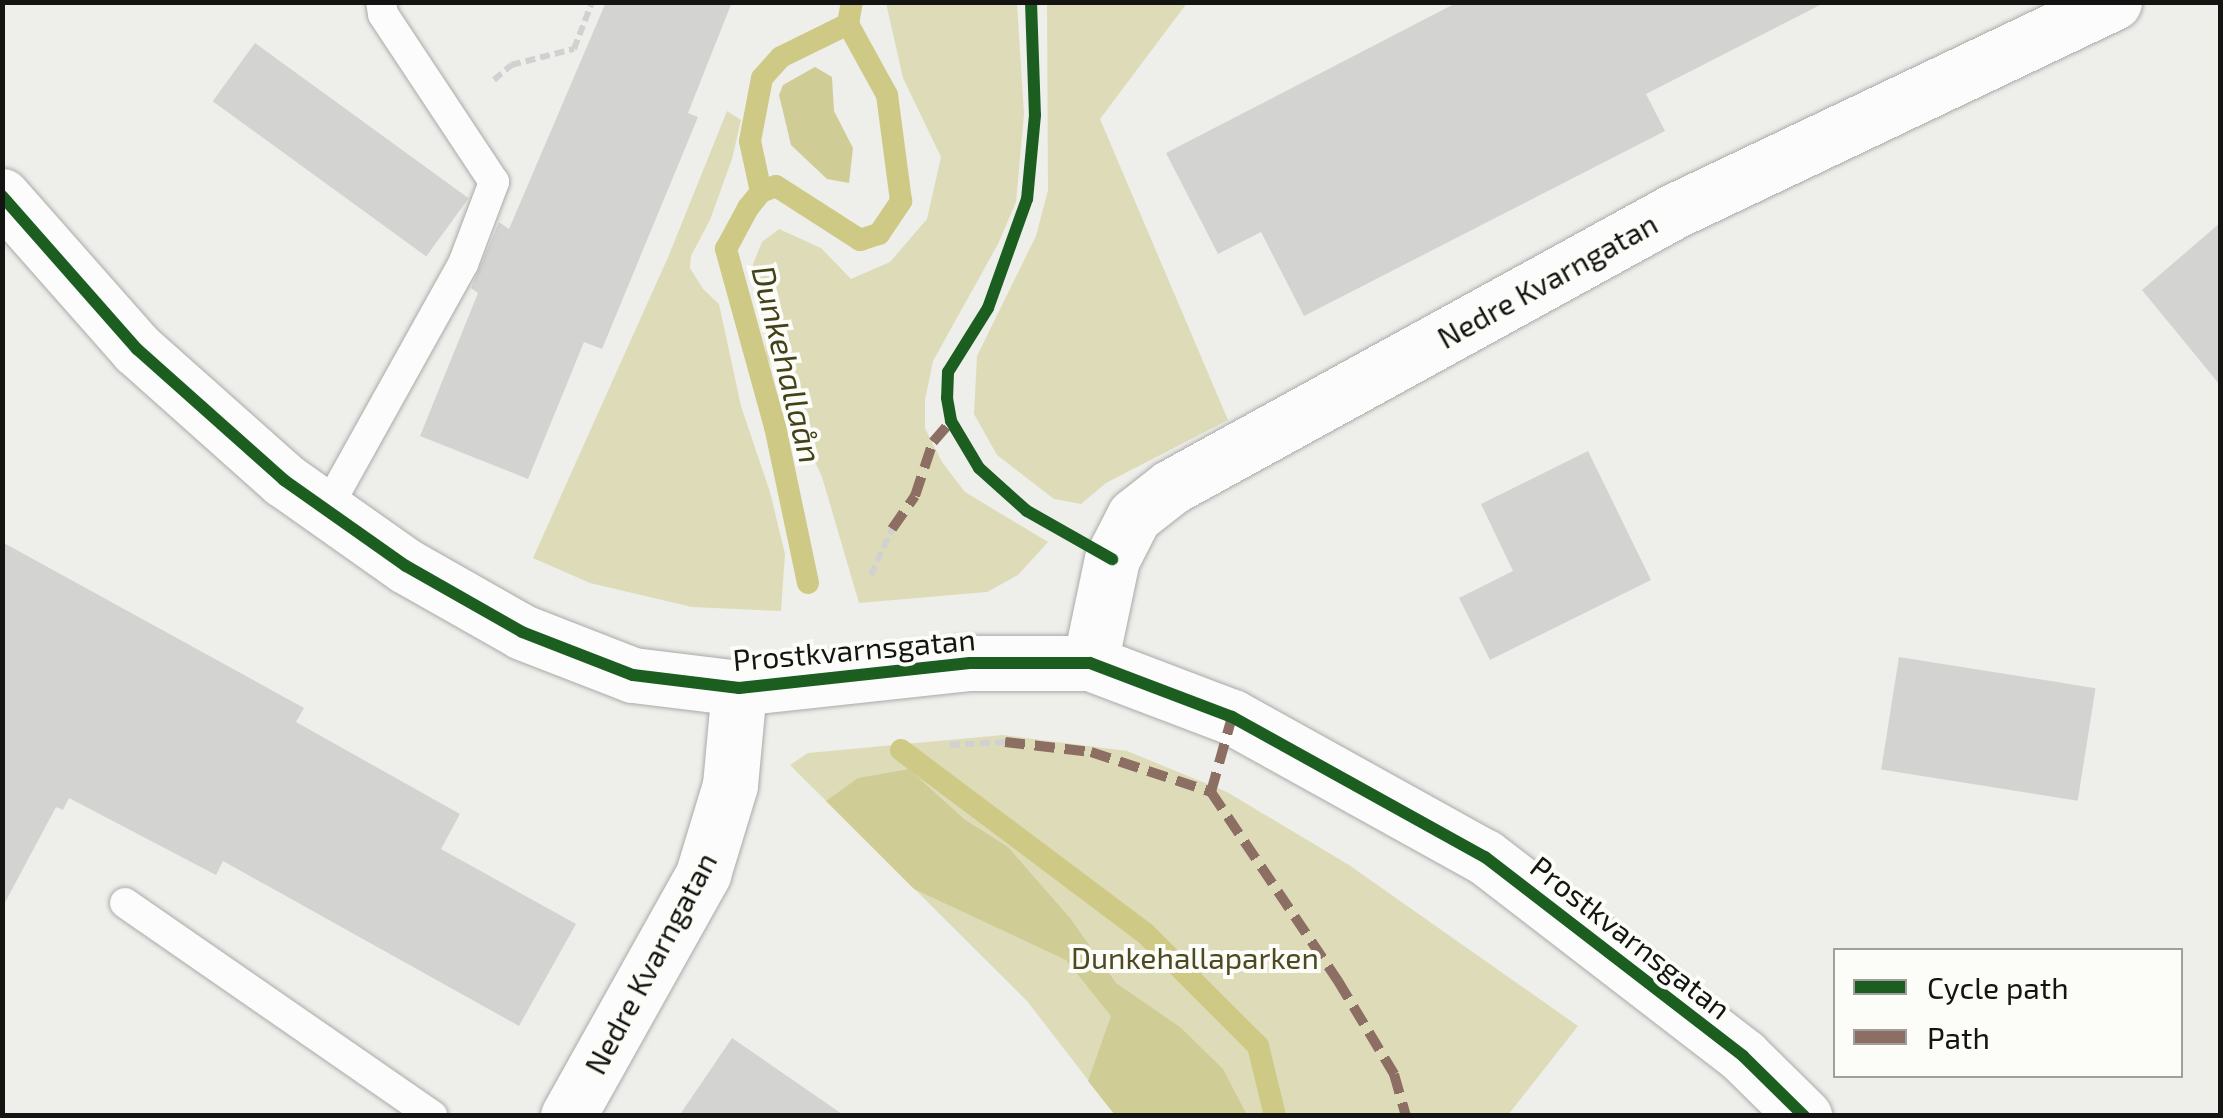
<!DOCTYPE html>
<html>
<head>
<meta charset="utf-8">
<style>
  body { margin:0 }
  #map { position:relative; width:2223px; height:1118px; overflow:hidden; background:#eeeeeb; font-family:"Exo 2",sans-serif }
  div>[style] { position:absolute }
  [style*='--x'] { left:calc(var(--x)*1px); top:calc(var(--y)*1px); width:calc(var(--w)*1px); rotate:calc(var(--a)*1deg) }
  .green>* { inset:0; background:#dedcb8 }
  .forest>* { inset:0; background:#d0cc96 }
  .stream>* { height:22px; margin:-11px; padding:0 11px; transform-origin:11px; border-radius:11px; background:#ceca86 }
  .building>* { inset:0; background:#d3d3d1; transform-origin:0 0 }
  .path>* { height:6px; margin-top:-3px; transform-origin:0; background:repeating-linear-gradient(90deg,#d1d1d1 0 10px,transparent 0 15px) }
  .roads { filter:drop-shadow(0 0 2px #aaaaa8) drop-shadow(0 0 2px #aaaaa8) }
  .lane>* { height:30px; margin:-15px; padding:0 15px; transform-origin:15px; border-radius:15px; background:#fcfcfc }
  .street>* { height:55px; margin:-27.5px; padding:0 27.5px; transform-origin:27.5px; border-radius:27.5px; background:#fcfcfc }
  .quiet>* { height:10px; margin-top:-5px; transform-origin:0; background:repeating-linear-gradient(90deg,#8d6e63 0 20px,transparent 0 30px) }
  .cycleway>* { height:12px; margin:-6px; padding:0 6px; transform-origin:6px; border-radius:6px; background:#1b5e20 }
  span { translate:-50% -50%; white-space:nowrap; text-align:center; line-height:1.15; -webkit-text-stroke:8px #fcfcf8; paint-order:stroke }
  .street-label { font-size:30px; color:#141412 }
  .park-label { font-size:30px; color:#4d4a22 }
  .water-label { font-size:32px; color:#434118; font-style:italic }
  .frame { position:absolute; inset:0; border:5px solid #141412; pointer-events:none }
  .legend { position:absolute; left:1833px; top:948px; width:350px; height:130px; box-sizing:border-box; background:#fcfcf8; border:2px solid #9f9f9c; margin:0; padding:12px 18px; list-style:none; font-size:30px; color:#141412 }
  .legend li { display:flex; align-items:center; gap:20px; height:50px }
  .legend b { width:50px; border:2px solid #9f9f9c }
</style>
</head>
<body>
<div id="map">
  <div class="green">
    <i style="clip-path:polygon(886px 3px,1017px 3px,1024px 114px,1016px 202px,998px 244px,933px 361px,925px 400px,925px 428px,942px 462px,965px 492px,1048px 542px,1018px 575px,987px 592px,859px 603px,822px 477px,767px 357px,753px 264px,762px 242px,779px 229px,821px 248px,851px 279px,890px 262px,927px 219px,941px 157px,903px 78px)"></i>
    <i style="clip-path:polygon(1047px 3px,1187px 3px,1100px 119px,1228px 420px,1106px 483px,1081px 504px,1054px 499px,997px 455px,974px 414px,977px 356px,1036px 236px,1048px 190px)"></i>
    <i style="clip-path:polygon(727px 111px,741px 120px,732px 159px,710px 220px,691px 256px,690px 268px,703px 289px,719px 304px,741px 406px,770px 492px,785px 554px,781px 611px,692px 607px,590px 583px,533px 558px,669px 255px)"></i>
    <i style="clip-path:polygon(1003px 735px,1127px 751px,1227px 792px,1349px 865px,1578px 1026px,1508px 1115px,1115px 1115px,1027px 1001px,790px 765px,808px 753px)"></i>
  </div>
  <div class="forest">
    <i style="clip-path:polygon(815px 67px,832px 77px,834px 111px,853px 148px,849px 183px,827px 179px,791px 145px,779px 95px,783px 85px)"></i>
    <i style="clip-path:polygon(909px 769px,964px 819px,1008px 847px,1070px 918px,1116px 983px,1180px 1027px,1223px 1069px,1247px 1115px,1115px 1115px,1088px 1081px,1111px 1016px,1066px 960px,914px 889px,826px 801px,858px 778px)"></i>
  </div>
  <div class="stream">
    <i style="--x:761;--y:192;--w:52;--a:-102.2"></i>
    <i style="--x:750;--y:141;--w:64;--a:-79.2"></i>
    <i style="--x:762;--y:78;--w:28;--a:-48"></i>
    <i style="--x:781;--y:57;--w:75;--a:-26.2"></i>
    <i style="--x:808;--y:583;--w:159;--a:-101.9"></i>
    <i style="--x:775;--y:427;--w:185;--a:-105.4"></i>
    <i style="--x:726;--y:249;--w:47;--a:-61.8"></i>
    <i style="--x:748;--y:208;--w:21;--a:-51"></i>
    <i style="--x:761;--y:192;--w:16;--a:-22"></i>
    <i style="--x:776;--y:186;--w:100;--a:32.7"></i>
    <i style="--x:860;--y:240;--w:20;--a:-18"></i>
    <i style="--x:879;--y:234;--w:40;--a:-56"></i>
    <i style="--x:901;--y:201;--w:107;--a:-97.5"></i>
    <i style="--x:887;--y:95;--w:81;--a:-118.8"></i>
    <i style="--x:848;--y:24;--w:22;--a:-80"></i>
    <i style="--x:901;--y:750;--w:305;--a:36.9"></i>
    <i style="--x:1145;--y:933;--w:160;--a:45"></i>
    <i style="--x:1258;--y:1046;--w:72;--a:76.3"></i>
  </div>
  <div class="building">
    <i style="clip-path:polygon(606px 2px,732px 2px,688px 113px,698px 117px,602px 349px,584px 342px,528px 479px,420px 436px,478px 293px,471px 288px,499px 222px,509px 229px)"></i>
    <i style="clip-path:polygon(1458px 2px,1826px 2px,1646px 94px,1665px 131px,1304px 316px,1261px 232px,1218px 254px,1166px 153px)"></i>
    <i style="left:255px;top:43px;width:264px;height:72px;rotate:36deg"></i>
    <i style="clip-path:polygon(2220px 223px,2220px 385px,2142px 290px)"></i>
    <i style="clip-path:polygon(1588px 451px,1651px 580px,1490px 660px,1459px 598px,1513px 571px,1481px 504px)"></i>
    <i style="clip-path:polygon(2px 542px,304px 708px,296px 722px,460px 814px,441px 849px,576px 924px,519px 1026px,223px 861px,216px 875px,69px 798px,63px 810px,56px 807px,2px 908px)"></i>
    <i style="left:1899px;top:657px;width:199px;height:114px;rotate:9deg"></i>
    <i style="clip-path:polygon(732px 1038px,845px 1116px,679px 1116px)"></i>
  </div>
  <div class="path">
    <i style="--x:494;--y:80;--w:23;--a:-41"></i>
    <i style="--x:511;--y:65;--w:65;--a:-14.3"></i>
    <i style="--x:574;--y:49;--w:50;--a:-69"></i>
    <i style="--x:871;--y:575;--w:51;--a:-65.5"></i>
    <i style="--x:950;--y:745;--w:55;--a:-3.1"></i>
  </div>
  <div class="roads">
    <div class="lane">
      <i style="--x:326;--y:510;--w:282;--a:-60.9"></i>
      <i style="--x:463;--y:264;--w:88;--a:-69.3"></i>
      <i style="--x:494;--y:182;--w:201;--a:-123.5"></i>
      <i style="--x:383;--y:14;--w:12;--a:-99"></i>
      <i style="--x:125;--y:903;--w:374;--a:34.7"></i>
    </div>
    <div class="street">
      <i style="--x:2;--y:196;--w:204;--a:48.6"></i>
      <i style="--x:137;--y:349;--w:197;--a:41.7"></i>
      <i style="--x:284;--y:480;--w:149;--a:35.2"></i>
      <i style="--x:406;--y:566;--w:133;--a:29.6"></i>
      <i style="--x:522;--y:632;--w:119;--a:21.2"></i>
      <i style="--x:633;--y:675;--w:107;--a:7"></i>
      <i style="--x:739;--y:688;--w:232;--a:-6.2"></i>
      <i style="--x:970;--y:663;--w:120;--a:0"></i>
      <i style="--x:1090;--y:663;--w:152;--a:20.8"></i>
      <i style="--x:1232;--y:717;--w:289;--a:29"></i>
      <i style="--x:1485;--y:857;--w:326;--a:37.6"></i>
      <i style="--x:1743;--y:1056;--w:86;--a:44.5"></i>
      <i style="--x:1090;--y:663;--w:106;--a:-78.1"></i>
      <i style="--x:1112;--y:559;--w:48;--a:-62.9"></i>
      <i style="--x:1134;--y:516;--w:47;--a:-38.1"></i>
      <i style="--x:1171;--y:487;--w:574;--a:-28.75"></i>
      <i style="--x:1674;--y:211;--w:487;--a:-25.4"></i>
      <i style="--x:568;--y:1116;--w:277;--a:-60.8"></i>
      <i style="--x:703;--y:874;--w:93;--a:-73.1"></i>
      <i style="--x:730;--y:785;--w:97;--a:-84.7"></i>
    </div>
  </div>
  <div class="quiet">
    <i style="--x:892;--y:529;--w:40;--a:-55.1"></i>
    <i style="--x:915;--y:496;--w:57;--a:-71.6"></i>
    <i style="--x:933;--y:442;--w:28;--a:-49"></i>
    <i style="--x:1005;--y:742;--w:87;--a:6.6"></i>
    <i style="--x:1091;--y:752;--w:126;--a:18.4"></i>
    <i style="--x:1211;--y:792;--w:228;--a:56.1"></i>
    <i style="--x:1338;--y:981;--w:109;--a:58.9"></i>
    <i style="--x:1394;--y:1074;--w:44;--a:74.1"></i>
    <i style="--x:1211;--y:792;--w:78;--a:-74.4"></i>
  </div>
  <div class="cycleway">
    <i style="--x:1031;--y:2;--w:113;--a:88"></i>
    <i style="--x:1035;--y:115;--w:84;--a:95.4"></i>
    <i style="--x:1027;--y:199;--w:116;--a:109.7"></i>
    <i style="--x:988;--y:308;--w:75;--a:122"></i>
    <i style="--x:948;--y:372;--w:26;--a:92"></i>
    <i style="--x:947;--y:398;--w:23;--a:80"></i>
    <i style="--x:951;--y:421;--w:55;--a:59.2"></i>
    <i style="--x:979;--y:468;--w:64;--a:41.9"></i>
    <i style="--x:1027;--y:511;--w:98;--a:29.5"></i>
    <i style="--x:2;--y:196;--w:204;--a:48.6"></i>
    <i style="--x:137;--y:349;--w:197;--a:41.7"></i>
    <i style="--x:284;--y:480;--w:149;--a:35.2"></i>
    <i style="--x:406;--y:566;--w:133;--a:29.6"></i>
    <i style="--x:522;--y:632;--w:119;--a:21.2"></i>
    <i style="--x:633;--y:675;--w:107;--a:7"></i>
    <i style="--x:739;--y:688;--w:232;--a:-6.2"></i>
    <i style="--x:970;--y:663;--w:120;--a:0"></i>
    <i style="--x:1090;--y:663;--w:152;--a:20.8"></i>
    <i style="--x:1232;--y:717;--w:289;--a:29"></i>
    <i style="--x:1485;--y:857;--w:326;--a:37.6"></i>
    <i style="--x:1743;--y:1056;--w:86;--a:44.5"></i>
  </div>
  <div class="street-label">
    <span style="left:1547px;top:280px;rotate:-29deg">Nedre Kvarngatan</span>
    <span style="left:854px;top:649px;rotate:-5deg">Prostkvarnsgatan</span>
    <span style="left:1631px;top:937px;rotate:38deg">Prostkvarnsgatan</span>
    <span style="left:650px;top:963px;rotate:-62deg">Nedre Kvarngatan</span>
  </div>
  <div class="park-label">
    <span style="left:1195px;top:957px">Dunkehallaparken</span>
  </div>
  <div class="water-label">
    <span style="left:788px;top:364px;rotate:76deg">Dunkehallaån</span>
  </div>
  <div class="frame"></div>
  <ul class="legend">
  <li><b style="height:12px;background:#1b5e20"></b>Cycle path</li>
  <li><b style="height:12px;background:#8d6e63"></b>Path</li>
  </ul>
</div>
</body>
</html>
